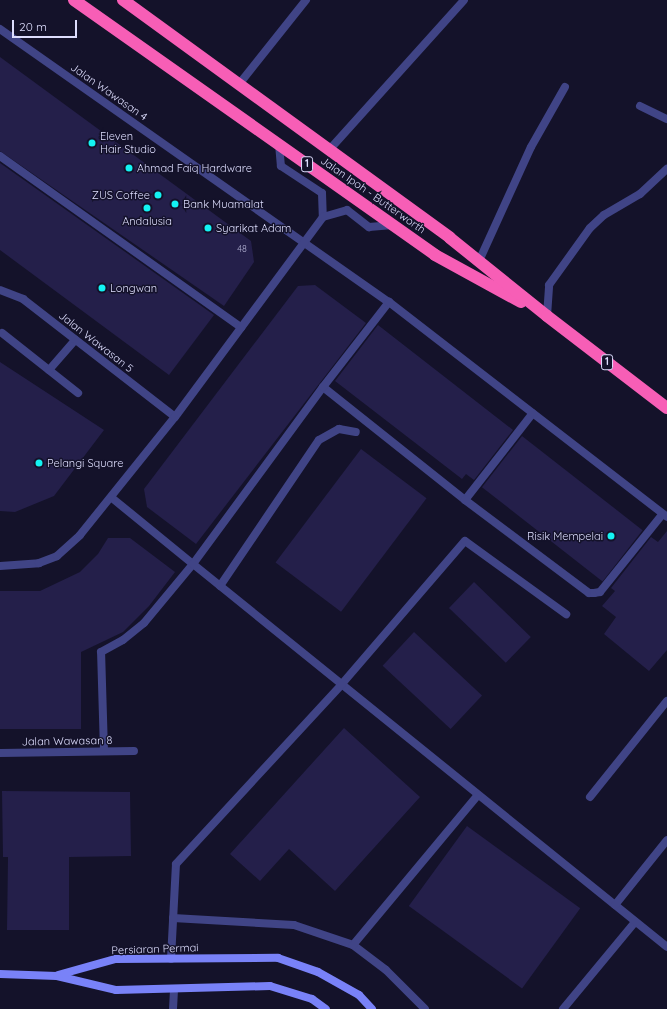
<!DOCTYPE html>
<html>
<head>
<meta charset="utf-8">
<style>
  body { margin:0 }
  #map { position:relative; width:667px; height:1009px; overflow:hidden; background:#14122a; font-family:Quicksand,sans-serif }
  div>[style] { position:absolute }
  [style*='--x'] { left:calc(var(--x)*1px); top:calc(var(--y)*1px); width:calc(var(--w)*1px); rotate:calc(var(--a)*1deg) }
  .building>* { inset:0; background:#241f4a; transform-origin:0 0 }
  .lane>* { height:8px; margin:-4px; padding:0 4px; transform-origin:4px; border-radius:4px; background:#404486 }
  .street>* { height:8px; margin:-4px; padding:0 4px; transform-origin:4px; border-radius:4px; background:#404486 }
  .secondary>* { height:8px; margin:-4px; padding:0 4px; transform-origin:4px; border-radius:4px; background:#7982f8 }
  .highway>* { height:12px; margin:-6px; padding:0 6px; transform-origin:6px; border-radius:6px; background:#f75eb6 }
  .dots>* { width:11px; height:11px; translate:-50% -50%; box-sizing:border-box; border:2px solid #14122a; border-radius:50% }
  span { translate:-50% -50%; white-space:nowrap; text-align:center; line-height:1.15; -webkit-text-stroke:3px #14122a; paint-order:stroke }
  .number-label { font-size:9px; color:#afaed0 }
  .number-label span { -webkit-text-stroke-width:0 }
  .shield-label span { padding:1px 3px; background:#14122a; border:1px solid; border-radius:3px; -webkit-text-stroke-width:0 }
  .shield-label { font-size:10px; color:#ddddfd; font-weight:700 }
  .street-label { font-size:11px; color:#ddddfd }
  .poi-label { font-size:11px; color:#ddddfd }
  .left { translate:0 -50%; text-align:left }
  .right { translate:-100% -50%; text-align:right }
  .scale { position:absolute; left:12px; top:20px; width:65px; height:18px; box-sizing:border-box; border:2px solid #ddddfd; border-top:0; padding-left:5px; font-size:12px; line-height:14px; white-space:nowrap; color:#ddddfd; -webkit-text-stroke:3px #14122a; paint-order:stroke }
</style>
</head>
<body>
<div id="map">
  <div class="building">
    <i style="clip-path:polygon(0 57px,251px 241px,254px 262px,224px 306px,0 151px)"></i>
    <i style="clip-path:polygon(0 163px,214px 315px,169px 375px,0 250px)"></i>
    <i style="clip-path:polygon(315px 285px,366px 323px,196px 544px,147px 507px,144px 489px,298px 286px)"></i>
    <i style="clip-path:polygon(378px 325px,513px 430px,474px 480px,466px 474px,462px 479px,335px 381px)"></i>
    <i style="clip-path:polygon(0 362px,104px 430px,54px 496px,15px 512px,0 511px)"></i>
    <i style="left:522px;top:436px;width:153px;height:65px;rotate:38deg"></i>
    <i style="left:361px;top:449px;width:82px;height:142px;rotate:37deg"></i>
    <i style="clip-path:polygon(667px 531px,667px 650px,649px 671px,604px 634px,616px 617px,602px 606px,615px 591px,611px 588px,651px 537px,658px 542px)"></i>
    <i style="clip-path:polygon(108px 538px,130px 538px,175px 572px,149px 606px,123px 632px,81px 652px,81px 729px,0 729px,0 591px,40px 591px,80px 572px,98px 554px)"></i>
    <i style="left:474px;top:582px;width:79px;height:36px;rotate:44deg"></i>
    <i style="left:414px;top:632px;width:93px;height:46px;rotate:43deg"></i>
    <i style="clip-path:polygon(344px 728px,420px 797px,335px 891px,289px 849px,260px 881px,230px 854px)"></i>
    <i style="clip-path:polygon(2px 791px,130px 792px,131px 856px,69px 857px,69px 930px,7px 930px,8px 857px,3px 857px)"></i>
    <i style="left:467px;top:826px;width:140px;height:99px;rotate:36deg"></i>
  </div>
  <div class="lane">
    <i style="--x:240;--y:83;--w:106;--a:-51.5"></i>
    <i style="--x:0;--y:156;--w:296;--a:35.4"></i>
    <i style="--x:479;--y:261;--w:125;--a:-65.5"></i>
    <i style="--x:531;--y:147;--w:69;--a:-60.5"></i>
    <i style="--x:2;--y:333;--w:97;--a:38.3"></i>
    <i style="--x:49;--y:370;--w:40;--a:-49"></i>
    <i style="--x:323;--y:387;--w:181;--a:38.5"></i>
    <i style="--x:465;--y:500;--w:110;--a:-52"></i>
    <i style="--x:112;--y:498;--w:104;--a:39.2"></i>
    <i style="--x:465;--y:500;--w:155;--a:36.9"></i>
    <i style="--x:589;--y:593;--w:5;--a:0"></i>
    <i style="--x:594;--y:593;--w:6;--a:-9"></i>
    <i style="--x:600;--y:592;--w:99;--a:-51.2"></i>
    <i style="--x:220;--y:586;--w:176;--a:-55.9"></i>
    <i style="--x:319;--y:440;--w:23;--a:-29"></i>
    <i style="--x:339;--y:429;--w:17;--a:10"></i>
    <i style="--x:104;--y:751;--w:99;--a:-91.7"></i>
    <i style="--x:101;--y:652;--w:25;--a:-29"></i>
    <i style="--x:123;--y:640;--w:27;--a:-39"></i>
    <i style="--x:144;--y:623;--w:77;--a:-50.3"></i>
    <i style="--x:193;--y:564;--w:220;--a:-53.7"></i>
    <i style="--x:323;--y:387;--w:108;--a:-52.2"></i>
    <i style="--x:590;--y:797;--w:123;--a:-51.3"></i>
    <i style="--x:563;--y:1009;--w:113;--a:-50.4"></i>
  </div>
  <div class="street">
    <i style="--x:0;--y:29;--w:475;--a:35.1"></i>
    <i style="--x:389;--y:302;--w:351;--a:37.7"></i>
    <i style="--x:640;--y:106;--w:30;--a:26"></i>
    <i style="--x:279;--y:144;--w:22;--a:85"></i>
    <i style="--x:281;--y:166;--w:49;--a:33.4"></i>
    <i style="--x:322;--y:193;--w:24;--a:88"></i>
    <i style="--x:330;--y:149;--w:200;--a:-48"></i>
    <i style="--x:0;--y:290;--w:25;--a:21"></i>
    <i style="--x:23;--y:299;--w:192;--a:37.8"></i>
    <i style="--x:547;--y:316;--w:31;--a:-86"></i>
    <i style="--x:549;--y:285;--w:70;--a:-54.3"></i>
    <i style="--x:590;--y:228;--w:19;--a:-43"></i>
    <i style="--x:604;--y:215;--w:42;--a:-30.3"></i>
    <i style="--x:640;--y:194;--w:37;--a:-43"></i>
    <i style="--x:193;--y:564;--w:609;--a:38.94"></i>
    <i style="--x:0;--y:566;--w:39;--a:-4"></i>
    <i style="--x:39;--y:563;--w:19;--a:-21"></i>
    <i style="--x:57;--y:556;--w:31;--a:-42"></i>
    <i style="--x:80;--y:535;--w:151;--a:-51.2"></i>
    <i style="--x:175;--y:417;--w:249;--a:-53.5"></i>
    <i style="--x:323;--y:217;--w:25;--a:-16"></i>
    <i style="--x:347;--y:210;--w:28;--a:38"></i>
    <i style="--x:369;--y:227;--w:24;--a:-5"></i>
    <i style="--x:0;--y:753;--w:134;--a:-0.9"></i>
    <i style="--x:615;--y:905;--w:83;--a:-51.3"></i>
    <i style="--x:173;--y:918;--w:121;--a:3.3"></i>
    <i style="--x:294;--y:925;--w:62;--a:18.7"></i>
    <i style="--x:353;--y:945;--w:41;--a:37.1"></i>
    <i style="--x:386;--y:970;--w:55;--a:45"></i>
    <i style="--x:353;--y:945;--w:195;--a:-50.2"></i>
    <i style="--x:171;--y:959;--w:95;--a:-87"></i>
    <i style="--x:176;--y:864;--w:243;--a:-47.3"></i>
    <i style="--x:341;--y:685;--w:190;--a:-49.3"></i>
    <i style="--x:465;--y:541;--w:125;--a:35.9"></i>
    <i style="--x:173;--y:1009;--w:20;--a:-87"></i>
  </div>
  <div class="secondary">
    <i style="--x:0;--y:974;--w:57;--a:2"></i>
    <i style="--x:57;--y:976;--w:61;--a:13.3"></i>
    <i style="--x:116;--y:990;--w:154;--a:-1.5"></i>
    <i style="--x:270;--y:986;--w:44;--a:17.2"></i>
    <i style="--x:312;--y:999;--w:17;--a:36"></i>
    <i style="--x:58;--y:975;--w:59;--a:-15.7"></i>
    <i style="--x:115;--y:959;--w:163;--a:-0.4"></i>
    <i style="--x:278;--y:958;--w:42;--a:19.3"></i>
    <i style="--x:318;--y:972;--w:47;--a:29.3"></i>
    <i style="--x:359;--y:995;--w:19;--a:47"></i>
  </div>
  <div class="highway">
    <i style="--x:74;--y:0;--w:442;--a:35.2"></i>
    <i style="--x:435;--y:255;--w:98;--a:28.7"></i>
    <i style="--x:123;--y:0;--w:404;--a:36"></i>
    <i style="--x:450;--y:238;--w:124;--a:38.8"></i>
    <i style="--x:547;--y:316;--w:151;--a:37.5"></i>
  </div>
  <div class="dots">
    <i style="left:92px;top:143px;background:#13f3f3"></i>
    <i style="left:129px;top:168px;background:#13f3f3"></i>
    <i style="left:158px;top:195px;background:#13f3f3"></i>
    <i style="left:175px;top:204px;background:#13f3f3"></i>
    <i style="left:147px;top:208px;background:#13f3f3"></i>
    <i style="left:208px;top:228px;background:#13f3f3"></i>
    <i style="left:102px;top:288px;background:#13f3f3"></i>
    <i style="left:39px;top:463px;background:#13f3f3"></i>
    <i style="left:611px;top:536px;background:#13f3f3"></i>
  </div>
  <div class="number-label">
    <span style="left:242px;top:249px">48</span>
  </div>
  <div class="shield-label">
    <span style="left:307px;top:164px">1</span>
    <span style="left:607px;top:362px">1</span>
  </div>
  <div class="street-label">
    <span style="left:109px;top:92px;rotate:35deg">Jalan Wawasan 4</span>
    <span style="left:373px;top:195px;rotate:35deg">Jalan Ipoh - Butterworth</span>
    <span style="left:96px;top:342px;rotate:38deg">Jalan Wawasan 5</span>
    <span style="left:67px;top:741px;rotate:-1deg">Jalan Wawasan 8</span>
    <span style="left:155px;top:949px;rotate:-2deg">Persiaran Permai</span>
  </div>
  <div class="poi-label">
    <span class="left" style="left:100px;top:143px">Eleven<br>Hair Studio</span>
    <span class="left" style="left:137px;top:168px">Ahmad Faiq Hardware</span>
    <span class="right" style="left:150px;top:195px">ZUS Coffee</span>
    <span class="left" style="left:183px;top:204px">Bank Muamalat</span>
    <span style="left:147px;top:221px">Andalusia</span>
    <span class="left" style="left:216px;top:228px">Syarikat Adam</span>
    <span class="left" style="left:110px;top:288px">Longwan</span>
    <span class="left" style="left:47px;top:463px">Pelangi Square</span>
    <span class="right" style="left:603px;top:536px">Risik Mempelai</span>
  </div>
  <div class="scale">20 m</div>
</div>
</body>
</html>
